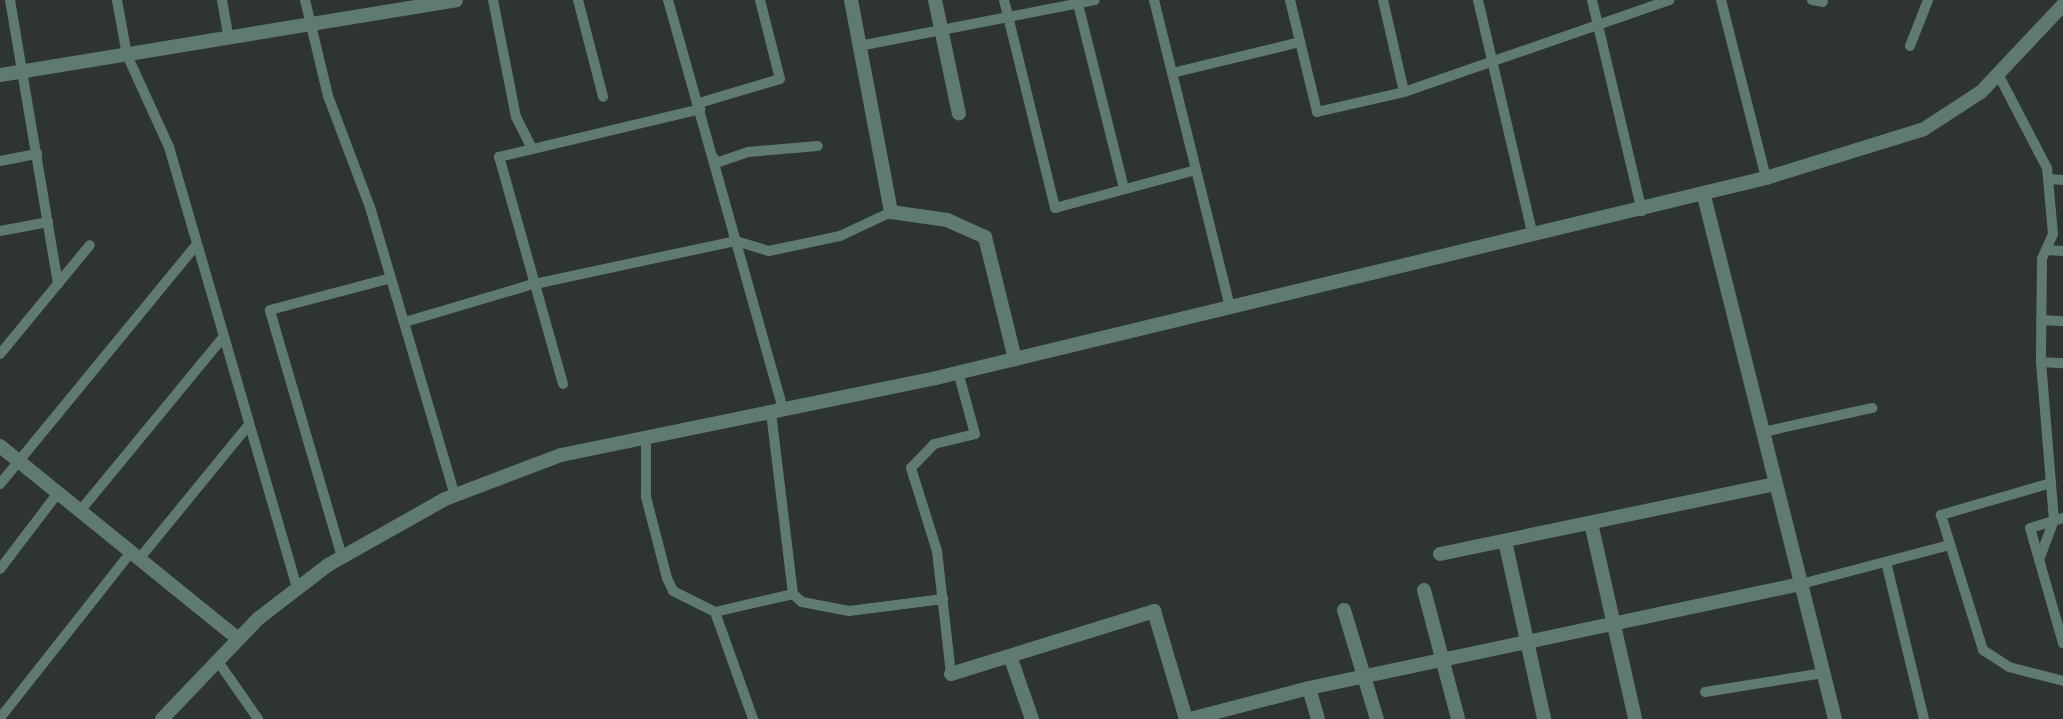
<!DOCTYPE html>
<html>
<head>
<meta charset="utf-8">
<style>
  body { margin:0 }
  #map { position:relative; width:2063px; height:719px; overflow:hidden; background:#2e3432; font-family:"Playfair Display",serif }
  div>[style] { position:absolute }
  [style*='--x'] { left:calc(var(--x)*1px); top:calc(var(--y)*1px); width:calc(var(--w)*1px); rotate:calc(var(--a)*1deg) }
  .service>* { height:10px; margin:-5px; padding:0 5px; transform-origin:5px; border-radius:5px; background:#5f7a72 }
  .minor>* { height:14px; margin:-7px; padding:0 7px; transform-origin:7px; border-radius:7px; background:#5f7a72 }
  .tertiary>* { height:14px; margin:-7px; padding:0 7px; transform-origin:7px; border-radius:7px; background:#5f7a72 }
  span { translate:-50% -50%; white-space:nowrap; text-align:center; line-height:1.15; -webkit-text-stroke:7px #181b1a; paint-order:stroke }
</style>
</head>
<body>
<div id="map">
  <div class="service">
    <i style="--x:10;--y:0;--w:288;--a:80.4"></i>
    <i style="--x:117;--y:0;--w:56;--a:79.7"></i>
    <i style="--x:127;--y:55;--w:101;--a:65.5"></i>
    <i style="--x:169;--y:147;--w:460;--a:73.8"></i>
    <i style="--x:222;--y:0;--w:39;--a:80"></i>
    <i style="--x:305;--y:0;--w:99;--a:76.5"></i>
    <i style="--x:328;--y:96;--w:119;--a:69.3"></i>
    <i style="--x:370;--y:207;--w:300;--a:73.6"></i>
    <i style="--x:493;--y:0;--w:119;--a:78.9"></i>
    <i style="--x:516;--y:117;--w:35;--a:63"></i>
    <i style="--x:578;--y:0;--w:100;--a:75.5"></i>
    <i style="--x:668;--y:0;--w:425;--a:74.3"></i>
    <i style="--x:1004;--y:0;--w:214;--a:76.2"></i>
    <i style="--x:1055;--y:208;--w:146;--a:-15.1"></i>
    <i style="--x:1077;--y:0;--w:195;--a:76"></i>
    <i style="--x:1154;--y:0;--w:317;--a:76.1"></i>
    <i style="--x:1290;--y:0;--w:115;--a:76.4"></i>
    <i style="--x:1317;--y:112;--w:89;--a:-12.9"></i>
    <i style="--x:1404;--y:92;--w:281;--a:-19.1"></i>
    <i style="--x:1383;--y:0;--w:94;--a:77.1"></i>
    <i style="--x:1478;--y:0;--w:242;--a:76.9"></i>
    <i style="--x:1592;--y:0;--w:217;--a:76.7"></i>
    <i style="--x:1721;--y:0;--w:184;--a:75.8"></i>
    <i style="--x:1812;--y:0;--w:11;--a:10"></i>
    <i style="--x:859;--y:46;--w:240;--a:-11"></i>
    <i style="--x:1910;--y:46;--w:49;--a:-68.6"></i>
    <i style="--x:1172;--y:73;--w:132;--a:-13.6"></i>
    <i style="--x:1998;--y:74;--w:106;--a:62.5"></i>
    <i style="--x:2047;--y:168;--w:66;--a:84.8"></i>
    <i style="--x:2053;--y:234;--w:27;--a:114"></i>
    <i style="--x:2042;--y:259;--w:103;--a:90.6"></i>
    <i style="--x:2041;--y:362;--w:159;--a:85.3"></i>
    <i style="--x:2054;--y:520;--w:43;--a:110.6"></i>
    <i style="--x:699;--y:103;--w:84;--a:-16.5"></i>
    <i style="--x:780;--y:79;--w:81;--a:-104.2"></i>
    <i style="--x:713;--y:157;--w:7;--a:63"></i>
    <i style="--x:716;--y:163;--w:34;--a:-19"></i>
    <i style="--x:748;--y:152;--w:70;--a:-4.9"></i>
    <i style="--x:0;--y:161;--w:38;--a:-11"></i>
    <i style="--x:2048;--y:179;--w:15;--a:4"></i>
    <i style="--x:0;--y:231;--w:49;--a:-10.6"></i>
    <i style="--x:2046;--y:250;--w:17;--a:3"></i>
    <i style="--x:2041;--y:320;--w:22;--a:3"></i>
    <i style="--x:405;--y:322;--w:130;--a:-16.5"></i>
    <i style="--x:530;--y:285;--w:211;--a:-12.1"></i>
    <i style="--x:736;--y:241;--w:34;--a:17"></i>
    <i style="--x:769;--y:251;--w:73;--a:-11.9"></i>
    <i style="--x:840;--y:236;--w:56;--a:-25.2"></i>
    <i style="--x:0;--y:354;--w:141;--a:-50.5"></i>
    <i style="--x:2041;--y:362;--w:22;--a:3"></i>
    <i style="--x:563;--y:384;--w:236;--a:-105.7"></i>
    <i style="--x:499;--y:157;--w:207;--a:-13.4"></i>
    <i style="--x:1763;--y:432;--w:112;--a:-12.4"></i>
    <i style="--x:646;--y:437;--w:60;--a:90"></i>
    <i style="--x:646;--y:497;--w:84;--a:75.5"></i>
    <i style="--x:667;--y:578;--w:14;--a:65"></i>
    <i style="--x:673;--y:591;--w:47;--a:26.6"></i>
    <i style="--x:715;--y:612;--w:114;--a:70.4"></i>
    <i style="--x:2051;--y:483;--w:115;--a:163.8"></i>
    <i style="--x:1941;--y:515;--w:141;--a:72.7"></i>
    <i style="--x:1983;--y:650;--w:31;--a:33"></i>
    <i style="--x:2009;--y:667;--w:56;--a:14.5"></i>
    <i style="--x:0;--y:484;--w:306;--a:-50.6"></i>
    <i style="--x:80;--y:511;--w:223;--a:-50.5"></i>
    <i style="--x:2063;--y:518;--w:34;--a:163"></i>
    <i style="--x:2030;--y:528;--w:120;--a:74"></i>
    <i style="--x:342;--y:557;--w:257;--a:-106.3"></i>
    <i style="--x:270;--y:310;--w:125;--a:-14.8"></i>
    <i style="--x:139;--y:559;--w:172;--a:-50.7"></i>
    <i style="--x:1886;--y:562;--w:162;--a:76.4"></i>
    <i style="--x:0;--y:569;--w:96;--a:-52.7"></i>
    <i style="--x:1801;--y:584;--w:154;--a:-14.7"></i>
    <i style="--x:793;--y:594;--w:12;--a:42"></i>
    <i style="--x:802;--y:602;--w:48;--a:10.8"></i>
    <i style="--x:849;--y:611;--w:95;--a:-7.3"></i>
    <i style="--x:715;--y:612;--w:80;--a:-13"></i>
    <i style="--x:793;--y:594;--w:183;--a:-96.9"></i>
    <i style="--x:217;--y:660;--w:72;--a:55.2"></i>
    <i style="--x:951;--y:674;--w:124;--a:-96.5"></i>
    <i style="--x:937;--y:551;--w:87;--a:-107.4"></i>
    <i style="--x:911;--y:468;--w:33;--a:-46"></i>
    <i style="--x:934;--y:444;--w:42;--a:-13.7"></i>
    <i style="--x:975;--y:434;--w:64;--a:-105.3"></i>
    <i style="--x:1705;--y:692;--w:120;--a:-9.1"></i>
    <i style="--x:0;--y:718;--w:211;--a:-51.7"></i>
  </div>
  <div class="minor">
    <i style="--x:851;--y:0;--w:216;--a:79.3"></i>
    <i style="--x:891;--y:212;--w:57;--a:8.1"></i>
    <i style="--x:947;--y:220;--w:42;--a:24.1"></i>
    <i style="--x:985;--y:237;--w:126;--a:76.2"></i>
    <i style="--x:935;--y:0;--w:116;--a:78.1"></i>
    <i style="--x:0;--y:75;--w:462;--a:-9.3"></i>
    <i style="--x:1704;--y:196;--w:539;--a:75.94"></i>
    <i style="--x:0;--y:446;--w:306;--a:39"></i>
    <i style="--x:1591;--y:523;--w:201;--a:77.3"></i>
    <i style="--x:1505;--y:541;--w:182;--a:77.6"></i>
    <i style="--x:1440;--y:554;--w:343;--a:-11.8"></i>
    <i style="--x:1424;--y:590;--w:133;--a:75.2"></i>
    <i style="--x:1344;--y:610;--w:114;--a:73.2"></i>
    <i style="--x:1010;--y:656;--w:67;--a:70.8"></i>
    <i style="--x:951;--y:674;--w:213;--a:-17.2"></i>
    <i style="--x:1154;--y:611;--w:113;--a:73.5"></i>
    <i style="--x:1309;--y:688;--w:32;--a:74"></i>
    <i style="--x:1190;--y:719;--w:123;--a:-14.6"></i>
    <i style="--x:1309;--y:688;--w:503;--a:-11.94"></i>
  </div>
  <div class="tertiary">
    <i style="--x:162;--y:719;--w:140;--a:-46.2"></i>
    <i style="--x:259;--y:618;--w:87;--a:-37.5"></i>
    <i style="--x:328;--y:565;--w:134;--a:-29.4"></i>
    <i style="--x:445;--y:499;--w:124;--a:-20.8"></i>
    <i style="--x:561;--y:455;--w:383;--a:-11.6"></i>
    <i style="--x:936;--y:378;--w:854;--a:-13.55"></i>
    <i style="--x:1766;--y:178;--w:165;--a:-17.2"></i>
    <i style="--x:1924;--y:129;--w:68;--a:-33"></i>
    <i style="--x:1981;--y:92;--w:120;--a:-46.7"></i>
  </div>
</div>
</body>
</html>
